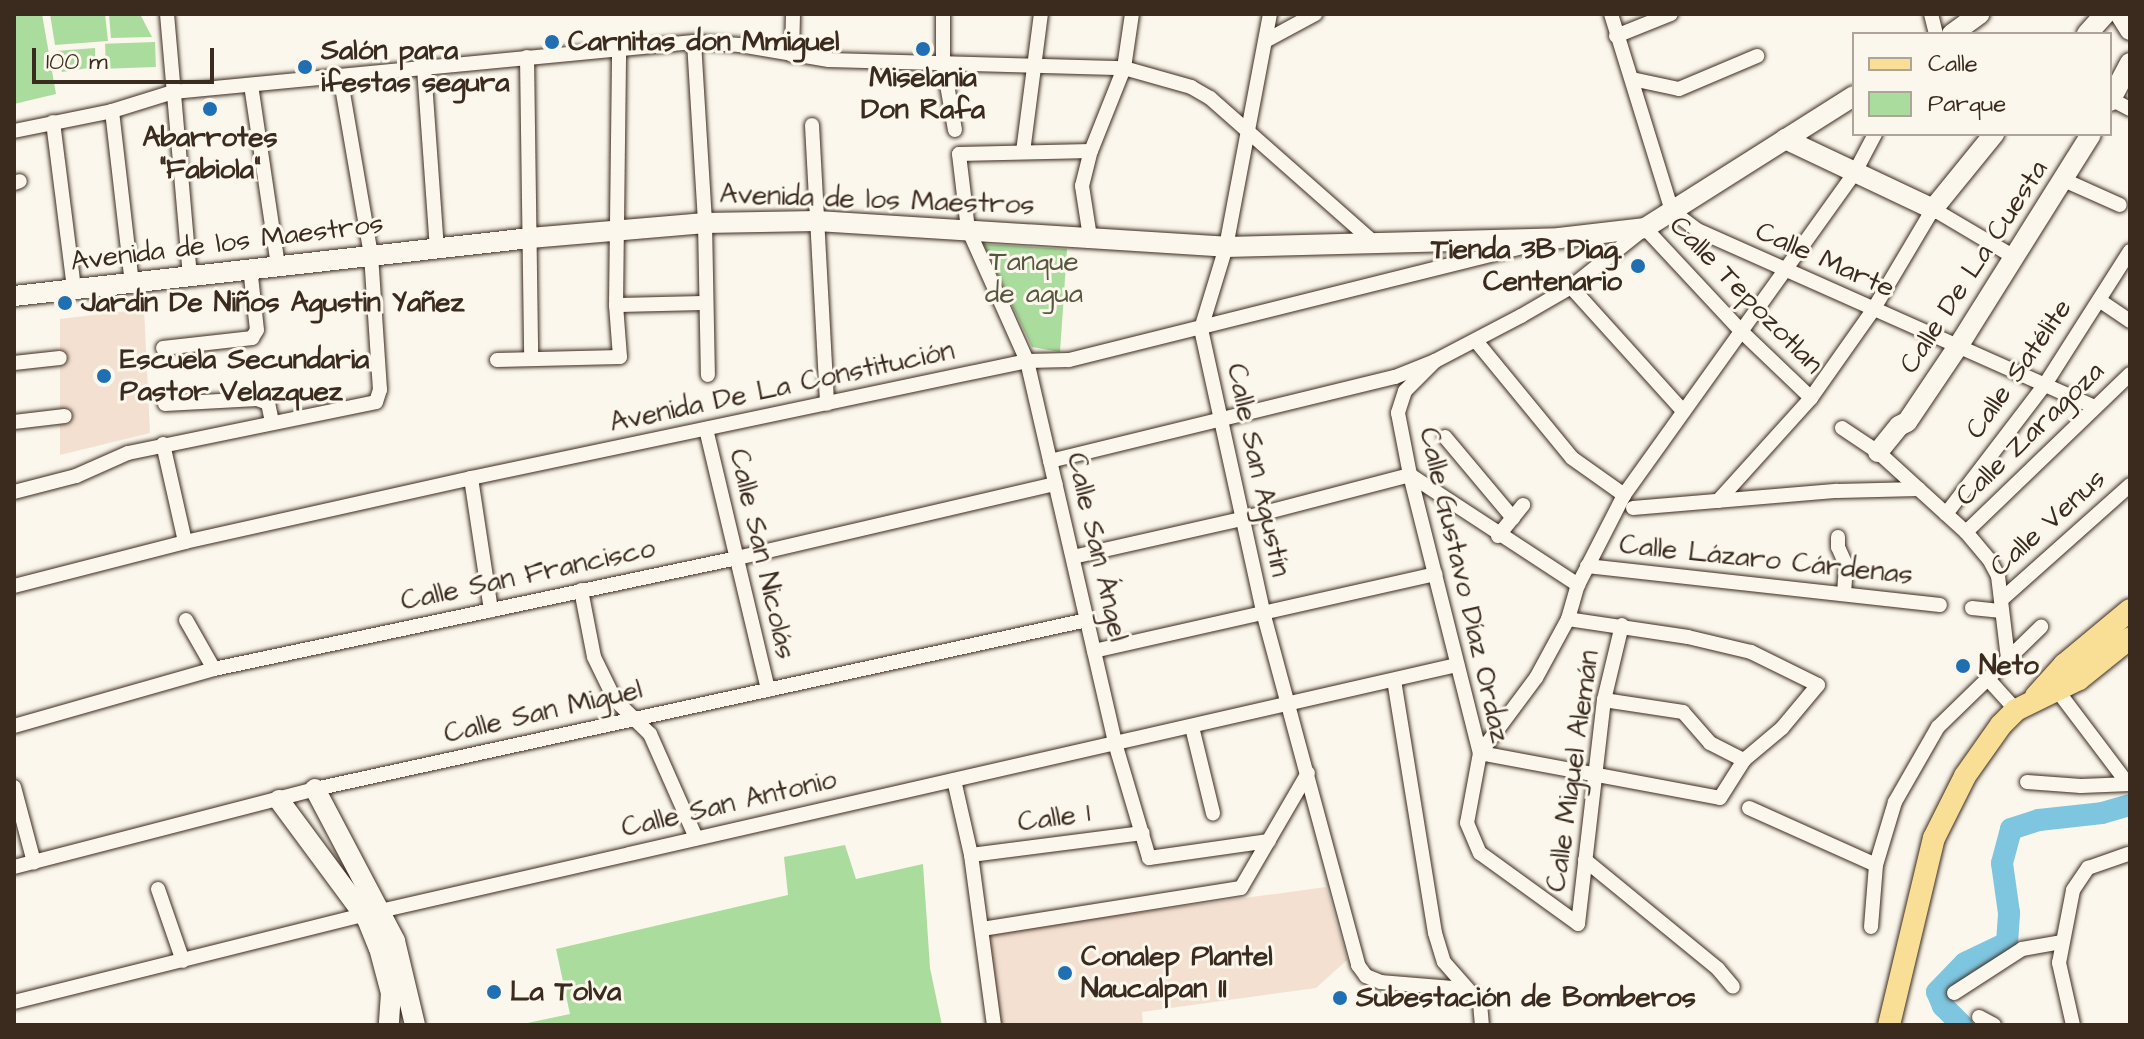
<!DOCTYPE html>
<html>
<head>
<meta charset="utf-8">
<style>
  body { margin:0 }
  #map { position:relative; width:2144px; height:1039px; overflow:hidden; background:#fbf7ec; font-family:"Architects Daughter",sans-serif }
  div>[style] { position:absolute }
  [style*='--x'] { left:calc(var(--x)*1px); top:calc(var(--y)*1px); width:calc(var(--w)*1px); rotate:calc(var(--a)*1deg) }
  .built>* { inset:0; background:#f3e0d1 }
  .green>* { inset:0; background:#aadc9d; transform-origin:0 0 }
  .river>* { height:22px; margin:-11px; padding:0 11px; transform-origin:11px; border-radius:11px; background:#7ec5df }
  .roads { filter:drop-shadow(0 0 2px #3b2a1e) drop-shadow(0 0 2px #3b2a1e) }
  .street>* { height:14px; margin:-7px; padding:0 7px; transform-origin:7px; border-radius:7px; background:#fbf7ec }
  .secondary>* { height:20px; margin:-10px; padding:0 10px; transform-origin:10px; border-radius:10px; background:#fbf7ec }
  .primary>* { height:22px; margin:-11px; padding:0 11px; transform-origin:11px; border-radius:11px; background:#f9df96 }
  .dots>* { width:22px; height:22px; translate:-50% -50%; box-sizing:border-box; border:4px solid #fbf7ec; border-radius:50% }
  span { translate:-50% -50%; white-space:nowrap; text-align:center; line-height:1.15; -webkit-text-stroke:6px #fbf7ec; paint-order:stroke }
  .poi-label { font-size:28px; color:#3b2a1e; font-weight:700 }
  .left { translate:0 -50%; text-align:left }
  .right { translate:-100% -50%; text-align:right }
  .street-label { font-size:28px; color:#3b2a1e }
  .park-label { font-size:28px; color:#57563e }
  .frame { position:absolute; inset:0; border:16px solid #3b2a1e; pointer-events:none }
  .legend { position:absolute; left:1852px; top:32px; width:260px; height:104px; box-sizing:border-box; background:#fbf7ec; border:2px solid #aea59a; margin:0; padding:10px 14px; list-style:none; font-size:24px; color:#3b2a1e }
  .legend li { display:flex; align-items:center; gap:16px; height:40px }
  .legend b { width:40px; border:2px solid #aea59a }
  .scale { position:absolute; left:32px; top:48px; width:182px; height:36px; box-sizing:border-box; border:4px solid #3b2a1e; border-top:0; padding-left:10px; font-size:24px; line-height:28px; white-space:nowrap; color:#3b2a1e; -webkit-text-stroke:6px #fbf7ec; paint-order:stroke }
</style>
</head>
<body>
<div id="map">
  <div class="built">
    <i style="clip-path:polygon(144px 309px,150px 433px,60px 455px,60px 319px)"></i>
    <i style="clip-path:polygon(1326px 887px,1347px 960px,1316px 988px,1142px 1012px,1143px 1025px,1000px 1025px,989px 933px)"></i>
  </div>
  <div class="green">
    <i style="clip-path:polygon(14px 14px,42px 14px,56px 94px,14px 104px)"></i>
    <i style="clip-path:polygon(50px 14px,105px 14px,108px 41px,55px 45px)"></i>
    <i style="clip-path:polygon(109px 14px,140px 14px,152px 37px,111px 38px)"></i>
    <i style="left:155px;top:42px;width:25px;height:50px;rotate:88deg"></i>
    <i style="clip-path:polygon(95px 48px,95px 67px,62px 72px,56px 51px)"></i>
    <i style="clip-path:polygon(983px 244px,1067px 249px,1060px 352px,1032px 347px)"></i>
    <i style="clip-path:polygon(845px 845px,856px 879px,923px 864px,930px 968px,942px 1025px,518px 1025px,570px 1014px,556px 949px,788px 895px,784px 857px)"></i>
  </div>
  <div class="river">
    <i style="--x:1962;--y:1025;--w:27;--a:-135"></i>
    <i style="--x:1943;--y:1006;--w:15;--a:-113"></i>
    <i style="--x:1937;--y:992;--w:40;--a:-46"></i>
    <i style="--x:1965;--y:963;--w:47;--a:-25.5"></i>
    <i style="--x:2007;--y:943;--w:30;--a:-86"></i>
    <i style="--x:2009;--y:913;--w:50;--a:-98"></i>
    <i style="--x:2002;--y:863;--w:35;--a:-75"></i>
    <i style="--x:2011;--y:829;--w:29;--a:-18"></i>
    <i style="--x:2039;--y:820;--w:63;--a:-6.3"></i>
    <i style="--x:2102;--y:813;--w:29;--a:-16"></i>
  </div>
  <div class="roads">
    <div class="street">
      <i style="--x:167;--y:14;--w:263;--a:85"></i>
      <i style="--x:943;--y:14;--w:48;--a:90"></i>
      <i style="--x:943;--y:62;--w:69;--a:80"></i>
      <i style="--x:1270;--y:14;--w:237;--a:100.7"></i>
      <i style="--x:1226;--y:247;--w:86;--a:107"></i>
      <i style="--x:1201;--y:329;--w:290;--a:77.6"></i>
      <i style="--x:1263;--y:612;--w:366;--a:74.9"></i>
      <i style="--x:1358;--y:965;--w:14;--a:54"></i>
      <i style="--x:1366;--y:976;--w:16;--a:22"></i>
      <i style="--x:1381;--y:982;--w:86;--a:4.7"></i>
      <i style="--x:1611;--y:14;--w:206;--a:72.8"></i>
      <i style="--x:1672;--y:211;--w:31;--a:37"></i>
      <i style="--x:1697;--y:230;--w:433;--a:24"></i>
      <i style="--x:1931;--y:14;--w:21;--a:76"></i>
      <i style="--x:1616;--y:36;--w:59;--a:-21.8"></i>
      <i style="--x:1267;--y:40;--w:55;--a:-28.4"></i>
      <i style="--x:694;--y:42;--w:181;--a:86.5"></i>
      <i style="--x:705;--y:223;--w:152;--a:88.9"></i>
      <i style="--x:792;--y:55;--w:41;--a:-88.6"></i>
      <i style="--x:527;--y:57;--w:302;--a:89.2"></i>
      <i style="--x:424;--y:68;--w:180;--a:85.9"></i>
      <i style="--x:1632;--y:79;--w:48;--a:12"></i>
      <i style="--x:1679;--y:89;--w:85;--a:-22.9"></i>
      <i style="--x:251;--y:85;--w:182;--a:81.5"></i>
      <i style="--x:2111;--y:99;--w:21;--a:28"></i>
      <i style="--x:112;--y:111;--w:173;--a:83.4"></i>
      <i style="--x:53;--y:122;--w:168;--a:82.8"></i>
      <i style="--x:812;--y:125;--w:279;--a:86.9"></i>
      <i style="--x:14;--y:131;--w:100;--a:-11.5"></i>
      <i style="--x:112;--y:111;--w:64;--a:-17.3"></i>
      <i style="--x:173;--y:92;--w:523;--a:-5.48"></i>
      <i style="--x:694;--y:42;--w:46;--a:3.7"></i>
      <i style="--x:740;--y:45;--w:90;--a:9.6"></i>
      <i style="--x:829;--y:60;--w:295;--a:1.6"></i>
      <i style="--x:1124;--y:68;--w:70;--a:15.8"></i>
      <i style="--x:1191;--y:87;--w:22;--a:30"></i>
      <i style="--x:1210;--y:98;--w:216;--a:41.4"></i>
      <i style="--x:1091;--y:151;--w:132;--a:178.7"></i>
      <i style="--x:959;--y:154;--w:76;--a:83.2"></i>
      <i style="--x:968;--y:229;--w:145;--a:65.9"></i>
      <i style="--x:1027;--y:361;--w:392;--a:77"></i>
      <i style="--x:1115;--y:743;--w:120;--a:73.5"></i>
      <i style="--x:1149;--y:858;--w:121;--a:-8.1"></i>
      <i style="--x:1023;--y:152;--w:139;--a:-82.6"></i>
      <i style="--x:2064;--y:180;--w:61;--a:24.1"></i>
      <i style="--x:14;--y:183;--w:6;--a:-18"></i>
      <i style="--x:1090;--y:237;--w:52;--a:-98.9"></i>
      <i style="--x:1082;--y:186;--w:36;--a:-76"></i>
      <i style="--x:1091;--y:151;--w:89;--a:-68.3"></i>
      <i style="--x:1124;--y:68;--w:55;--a:-81.6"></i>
      <i style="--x:1571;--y:287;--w:167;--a:47.9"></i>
      <i style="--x:2099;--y:300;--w:37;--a:34"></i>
      <i style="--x:616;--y:305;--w:90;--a:-1.3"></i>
      <i style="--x:1476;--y:341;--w:151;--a:50.6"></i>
      <i style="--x:1572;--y:458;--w:64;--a:35.4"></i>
      <i style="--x:163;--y:348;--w:90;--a:-6.4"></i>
      <i style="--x:252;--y:338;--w:9;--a:-58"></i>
      <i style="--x:257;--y:330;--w:62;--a:-96.4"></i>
      <i style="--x:497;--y:360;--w:123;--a:-1.4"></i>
      <i style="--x:620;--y:357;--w:52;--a:-94.4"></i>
      <i style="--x:616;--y:305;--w:258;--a:-89.3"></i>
      <i style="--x:1435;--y:361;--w:42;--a:135"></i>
      <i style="--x:1405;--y:391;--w:23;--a:108"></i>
      <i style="--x:1398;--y:413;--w:63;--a:79"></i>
      <i style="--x:1410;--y:475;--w:287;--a:75.9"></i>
      <i style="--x:1480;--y:753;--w:71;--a:100.5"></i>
      <i style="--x:1467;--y:823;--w:33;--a:67"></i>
      <i style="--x:1480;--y:853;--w:121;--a:35.9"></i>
      <i style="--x:1578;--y:924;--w:226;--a:-83.4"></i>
      <i style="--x:1604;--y:700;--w:77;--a:-76.5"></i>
      <i style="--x:14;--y:363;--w:46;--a:-6.2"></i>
      <i style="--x:165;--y:404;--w:92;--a:-3.1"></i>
      <i style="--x:257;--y:399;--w:12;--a:20"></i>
      <i style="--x:268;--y:403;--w:19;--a:78"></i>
      <i style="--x:14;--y:422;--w:51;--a:-6.7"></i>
      <i style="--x:1842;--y:428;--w:43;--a:33.7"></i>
      <i style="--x:1878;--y:452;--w:119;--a:42.3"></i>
      <i style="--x:1966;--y:532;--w:35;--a:50"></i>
      <i style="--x:1989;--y:559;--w:19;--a:62"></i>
      <i style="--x:1998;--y:576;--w:84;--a:83.1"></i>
      <i style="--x:706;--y:429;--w:268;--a:76.6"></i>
      <i style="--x:1445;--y:437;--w:106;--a:50"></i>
      <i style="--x:163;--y:444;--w:100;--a:77.3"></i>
      <i style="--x:1050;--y:461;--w:355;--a:-13.7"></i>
      <i style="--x:1395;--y:377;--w:43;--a:-21.8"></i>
      <i style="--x:1435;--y:361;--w:97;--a:-27.6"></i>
      <i style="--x:1521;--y:316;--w:58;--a:-30.1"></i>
      <i style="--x:1571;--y:287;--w:95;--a:-38.6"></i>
      <i style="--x:1645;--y:228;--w:141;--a:47"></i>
      <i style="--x:1741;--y:331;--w:97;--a:43.7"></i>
      <i style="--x:471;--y:478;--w:134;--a:81.4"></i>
      <i style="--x:14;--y:492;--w:64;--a:-14.5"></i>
      <i style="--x:76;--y:476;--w:57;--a:-23.9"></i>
      <i style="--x:128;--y:453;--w:253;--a:-11.6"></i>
      <i style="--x:376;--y:402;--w:13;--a:-72"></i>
      <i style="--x:380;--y:390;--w:135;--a:-93.8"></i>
      <i style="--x:371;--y:255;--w:182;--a:-99.8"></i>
      <i style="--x:1718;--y:501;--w:139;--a:-47.9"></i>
      <i style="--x:1811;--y:398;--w:108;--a:-54.8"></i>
      <i style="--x:1873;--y:310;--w:117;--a:-59.3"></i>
      <i style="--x:1933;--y:209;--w:96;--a:30.6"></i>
      <i style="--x:1633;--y:508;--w:205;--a:-4.8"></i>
      <i style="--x:1837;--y:491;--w:82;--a:-1.4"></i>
      <i style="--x:1946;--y:514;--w:161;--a:-52.6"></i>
      <i style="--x:2044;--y:386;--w:160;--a:-57.5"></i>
      <i style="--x:1966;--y:532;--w:228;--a:-43.9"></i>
      <i style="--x:1498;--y:536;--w:40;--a:-51"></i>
      <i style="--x:1838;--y:537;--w:10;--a:90"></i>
      <i style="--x:1838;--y:547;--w:20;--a:66"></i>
      <i style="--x:1846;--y:565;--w:29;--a:94"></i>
      <i style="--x:1073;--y:557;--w:172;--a:-12.7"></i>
      <i style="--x:1241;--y:519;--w:175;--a:-14.6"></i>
      <i style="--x:1410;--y:475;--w:201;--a:33.2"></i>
      <i style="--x:1587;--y:566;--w:355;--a:6.3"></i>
      <i style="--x:14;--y:586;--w:177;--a:-14.4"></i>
      <i style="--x:185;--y:542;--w:293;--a:-12.6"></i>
      <i style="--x:471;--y:478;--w:568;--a:-11.88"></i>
      <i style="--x:1027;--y:361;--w:42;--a:-1.4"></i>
      <i style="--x:1069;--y:360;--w:476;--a:-14"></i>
      <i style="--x:581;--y:590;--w:68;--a:79"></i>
      <i style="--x:594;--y:657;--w:48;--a:64"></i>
      <i style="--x:615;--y:700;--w:49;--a:44.2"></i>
      <i style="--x:650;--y:734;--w:114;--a:66.1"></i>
      <i style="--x:2001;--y:600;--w:173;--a:-41.7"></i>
      <i style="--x:1972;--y:608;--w:30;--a:6"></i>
      <i style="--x:186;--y:620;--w:56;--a:60.3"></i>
      <i style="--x:1094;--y:651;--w:350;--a:-12.7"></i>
      <i style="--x:1988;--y:679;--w:42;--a:47.9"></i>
      <i style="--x:1394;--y:680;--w:256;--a:80.8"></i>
      <i style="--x:1435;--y:933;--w:30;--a:73"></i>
      <i style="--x:1444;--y:962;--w:55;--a:48.7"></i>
      <i style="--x:1480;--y:1003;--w:22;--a:85"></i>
      <i style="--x:2057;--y:690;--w:118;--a:52.9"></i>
      <i style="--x:1604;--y:700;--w:80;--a:8.6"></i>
      <i style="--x:1683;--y:712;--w:41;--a:48.9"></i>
      <i style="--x:1710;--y:743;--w:38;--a:27"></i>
      <i style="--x:14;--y:726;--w:208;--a:-15.9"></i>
      <i style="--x:214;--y:669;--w:535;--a:-11.98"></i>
      <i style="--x:737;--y:558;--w:327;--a:-13.1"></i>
      <i style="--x:1192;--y:727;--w:89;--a:76.3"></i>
      <i style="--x:1480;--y:753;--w:94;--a:-53.3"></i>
      <i style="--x:1536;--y:678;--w:67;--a:-61.5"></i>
      <i style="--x:1568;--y:619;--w:35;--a:-74"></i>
      <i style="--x:1578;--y:585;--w:101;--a:-62.9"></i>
      <i style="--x:1624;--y:495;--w:397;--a:-54.4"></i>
      <i style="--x:1855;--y:172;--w:43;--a:-62.2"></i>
      <i style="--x:1480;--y:753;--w:244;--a:10.6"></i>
      <i style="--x:1720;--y:798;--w:45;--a:-57.7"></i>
      <i style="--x:1744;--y:760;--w:50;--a:-40.1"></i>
      <i style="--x:1782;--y:728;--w:56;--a:-50.1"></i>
      <i style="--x:1818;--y:685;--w:75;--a:-153.8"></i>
      <i style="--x:1751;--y:652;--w:65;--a:-166.6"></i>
      <i style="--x:1688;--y:637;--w:121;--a:-171.5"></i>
      <i style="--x:954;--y:780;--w:77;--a:77.2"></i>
      <i style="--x:971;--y:855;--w:172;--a:82.3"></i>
      <i style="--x:2027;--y:782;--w:54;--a:4.2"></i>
      <i style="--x:2081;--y:786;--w:49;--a:-2.3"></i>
      <i style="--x:14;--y:787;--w:78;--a:75.1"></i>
      <i style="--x:1749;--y:808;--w:139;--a:24.2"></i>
      <i style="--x:971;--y:855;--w:173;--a:-7.3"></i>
      <i style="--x:1585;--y:860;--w:172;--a:39.3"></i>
      <i style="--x:1718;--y:969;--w:23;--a:50"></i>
      <i style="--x:14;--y:867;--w:311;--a:-14.5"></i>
      <i style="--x:315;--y:789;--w:790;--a:-12.35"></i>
      <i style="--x:158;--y:889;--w:76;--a:70.9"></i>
      <i style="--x:1871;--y:927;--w:62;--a:-85.4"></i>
      <i style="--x:1876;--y:865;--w:66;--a:-73.2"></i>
      <i style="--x:1895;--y:802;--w:86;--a:-60.2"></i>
      <i style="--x:1938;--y:727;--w:144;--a:-44.2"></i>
      <i style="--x:982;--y:929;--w:262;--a:-9"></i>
      <i style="--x:1241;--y:888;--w:133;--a:-59.8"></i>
      <i style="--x:1954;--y:993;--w:81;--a:-32.9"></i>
      <i style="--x:2022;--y:949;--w:41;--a:-9.9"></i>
      <i style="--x:14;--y:1002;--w:377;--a:-14"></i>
      <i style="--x:380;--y:911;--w:1105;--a:-12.87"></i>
      <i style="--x:1979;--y:1017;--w:17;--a:28"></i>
      <i style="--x:2073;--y:1025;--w:64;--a:-102.7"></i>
      <i style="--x:2059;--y:963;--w:74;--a:-79.1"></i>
      <i style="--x:2073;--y:890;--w:27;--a:-56"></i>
      <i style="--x:2088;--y:868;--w:42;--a:-19.3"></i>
    </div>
    <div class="secondary">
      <i style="--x:2120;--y:14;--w:19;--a:58"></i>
      <i style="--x:1952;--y:34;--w:34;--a:-36"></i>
      <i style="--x:2087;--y:34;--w:27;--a:-48"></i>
      <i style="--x:2110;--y:101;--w:43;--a:-62.2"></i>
      <i style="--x:1785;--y:139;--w:164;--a:25.3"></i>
      <i style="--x:1933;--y:209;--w:97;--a:-50.9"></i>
      <i style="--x:14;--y:296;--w:519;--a:-6.41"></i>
      <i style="--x:530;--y:238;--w:176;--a:-4.9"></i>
      <i style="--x:705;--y:223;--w:112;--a:-1"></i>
      <i style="--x:817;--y:221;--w:410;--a:3.6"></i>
      <i style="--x:1226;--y:247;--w:333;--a:-1.5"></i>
      <i style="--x:1559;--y:238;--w:87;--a:-6.6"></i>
      <i style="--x:1645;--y:228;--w:247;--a:-32.3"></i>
      <i style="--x:1878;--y:452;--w:33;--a:-51"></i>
      <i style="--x:1899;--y:426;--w:9;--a:-27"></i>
      <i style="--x:1907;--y:422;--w:89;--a:-56"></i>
      <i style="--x:1957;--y:348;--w:252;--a:-57.9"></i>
      <i style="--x:315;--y:789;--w:172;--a:62.2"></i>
      <i style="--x:395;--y:941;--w:86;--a:76.6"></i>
      <i style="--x:279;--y:800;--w:148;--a:53.5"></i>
      <i style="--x:367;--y:919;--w:31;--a:68"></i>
      <i style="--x:379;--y:948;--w:47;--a:75.1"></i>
      <i style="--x:391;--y:993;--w:32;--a:94"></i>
    </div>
    <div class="primary">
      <i style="--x:2036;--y:696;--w:42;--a:-47.9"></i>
      <i style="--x:2064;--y:665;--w:86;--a:-39.8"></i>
      <i style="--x:1889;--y:1025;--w:192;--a:-76.5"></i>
      <i style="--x:1934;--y:838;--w:69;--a:-63.4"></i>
      <i style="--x:1965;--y:776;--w:62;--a:-54.8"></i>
      <i style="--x:2001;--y:725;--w:21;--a:-45"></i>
      <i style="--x:2016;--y:710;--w:70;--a:-26.2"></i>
      <i style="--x:2079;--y:679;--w:65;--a:-38.8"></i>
    </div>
  </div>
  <div class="dots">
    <i style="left:552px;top:42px;background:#1f6fb2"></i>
    <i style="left:923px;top:49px;background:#1f6fb2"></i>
    <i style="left:305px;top:67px;background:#1f6fb2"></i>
    <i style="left:210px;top:109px;background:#1f6fb2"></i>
    <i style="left:1638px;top:266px;background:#1f6fb2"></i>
    <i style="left:65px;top:303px;background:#1f6fb2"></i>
    <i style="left:104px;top:376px;background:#1f6fb2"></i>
    <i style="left:1963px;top:666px;background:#1f6fb2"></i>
    <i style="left:1065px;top:973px;background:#1f6fb2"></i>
    <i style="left:494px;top:992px;background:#1f6fb2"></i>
    <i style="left:1340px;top:998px;background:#1f6fb2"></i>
  </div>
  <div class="poi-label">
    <span class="left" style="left:568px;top:42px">Carnitas don Mmiguel</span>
    <span class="left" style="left:321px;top:67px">Salón para<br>ifestas segura</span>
    <span style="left:923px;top:94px">Miselania<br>Don Rafa</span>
    <span style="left:210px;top:154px">Abarrotes<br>"Fabiola"</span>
    <span class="right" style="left:1622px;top:266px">Tienda 3B Diag.<br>Centenario</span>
    <span class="left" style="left:81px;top:303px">Jardin De Niños Agustin Yañez</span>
    <span class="left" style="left:120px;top:376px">Escuela Secundaria<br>Pastor Velazquez</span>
    <span class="left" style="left:1979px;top:666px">Neto</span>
    <span class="left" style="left:1081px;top:973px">Conalep Plantel<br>Naucalpan II</span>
    <span class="left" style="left:510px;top:992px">La Tolva</span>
    <span class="left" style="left:1356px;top:998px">Subestación de Bomberos</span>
  </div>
  <div class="street-label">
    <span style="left:877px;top:200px;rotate:2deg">Avenida de los Maestros</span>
    <span style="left:227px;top:243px;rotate:-7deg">Avenida de los Maestros</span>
    <span style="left:1825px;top:260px;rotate:24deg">Calle Marte</span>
    <span style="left:1974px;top:267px;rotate:-57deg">Calle De La Cuesta</span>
    <span style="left:1746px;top:295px;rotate:46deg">Calle Tepozotlan</span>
    <span style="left:2019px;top:369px;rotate:-55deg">Calle Satélite</span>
    <span style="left:782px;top:387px;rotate:-12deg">Avenida De La Constitución</span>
    <span style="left:2030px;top:434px;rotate:-44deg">Calle Zaragoza</span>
    <span style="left:1258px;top:470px;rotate:78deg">Calle San Agustín</span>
    <span style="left:2048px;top:523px;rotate:-42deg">Calle Venus</span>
    <span style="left:1097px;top:547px;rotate:77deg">Calle San Ángel</span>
    <span style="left:762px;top:554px;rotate:77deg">Calle San Nicolás</span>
    <span style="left:1766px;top:560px;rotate:6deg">Calle Lázaro Cárdenas</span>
    <span style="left:528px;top:575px;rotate:-12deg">Calle San Francisco</span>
    <span style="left:1464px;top:585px;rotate:77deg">Calle Gustavo Díaz Ordaz</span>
    <span style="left:543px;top:712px;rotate:-13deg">Calle San Miguel</span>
    <span style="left:1573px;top:771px;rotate:-82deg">Calle Miguel Alemán</span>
    <span style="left:729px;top:804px;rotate:-13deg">Calle San Antonio</span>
    <span style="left:1054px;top:818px;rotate:-8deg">Calle 1</span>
  </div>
  <div class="park-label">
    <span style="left:1034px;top:278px">Tanque<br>de agua</span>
  </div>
  <div class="frame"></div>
  <ul class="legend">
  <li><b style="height:10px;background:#f9df96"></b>Calle</li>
  <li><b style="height:22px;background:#aadc9d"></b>Parque</li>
  </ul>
  <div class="scale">100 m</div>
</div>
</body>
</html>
